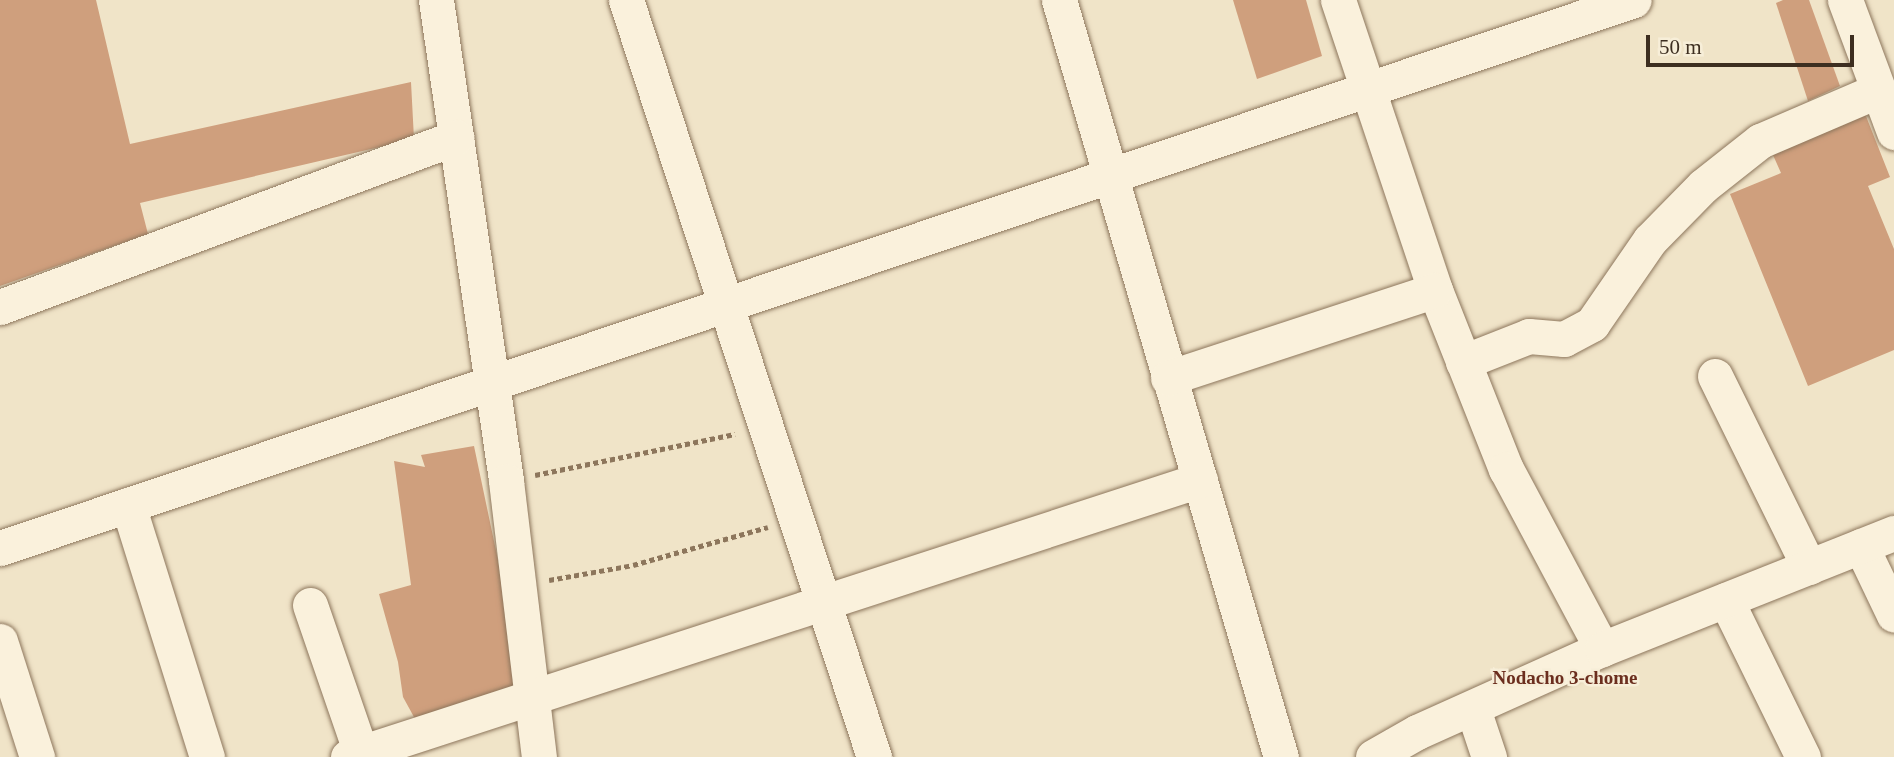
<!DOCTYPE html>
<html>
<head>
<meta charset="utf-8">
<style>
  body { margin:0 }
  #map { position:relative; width:1894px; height:757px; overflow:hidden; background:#f0e4c8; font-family:Georgia,serif }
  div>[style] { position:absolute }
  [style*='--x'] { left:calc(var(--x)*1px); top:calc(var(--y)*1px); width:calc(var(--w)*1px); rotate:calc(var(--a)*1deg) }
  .building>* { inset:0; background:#cf9f7d }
  .path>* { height:4.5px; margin-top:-2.25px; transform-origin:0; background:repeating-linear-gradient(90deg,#8d765c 0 5px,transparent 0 8.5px) }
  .roads { filter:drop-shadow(0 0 2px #8d765c) drop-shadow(0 0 2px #8d765c) }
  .minor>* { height:35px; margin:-17.5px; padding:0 17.5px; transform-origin:17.5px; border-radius:17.5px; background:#faf1dc }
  span { translate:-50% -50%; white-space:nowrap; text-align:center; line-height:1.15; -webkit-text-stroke:5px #f7eed8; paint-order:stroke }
  .neighbourhood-label { font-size:19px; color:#6b2e1e; font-weight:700 }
  .scale { position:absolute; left:1646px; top:35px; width:208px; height:32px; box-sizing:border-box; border:4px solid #3d2e20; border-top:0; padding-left:9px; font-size:21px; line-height:24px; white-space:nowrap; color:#3d2e20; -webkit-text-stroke:5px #f7eed8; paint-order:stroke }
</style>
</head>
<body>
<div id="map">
  <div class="building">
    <i style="clip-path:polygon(0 0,96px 0,130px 144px,411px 82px,414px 139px,140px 203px,148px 234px,0 286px)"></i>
    <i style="clip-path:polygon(1233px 0,1306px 0,1322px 56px,1257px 79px)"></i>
    <i style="clip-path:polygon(1783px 0,1809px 0,1840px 86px,1808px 101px,1776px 3px)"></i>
    <i style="clip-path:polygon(1862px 106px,1890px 177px,1868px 186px,1894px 249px,1894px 350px,1808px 386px,1730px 194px,1781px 173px,1769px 146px)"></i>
    <i style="clip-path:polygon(474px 446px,499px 565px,515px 691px,420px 728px,403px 697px,398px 662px,379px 594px,411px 585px,394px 461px,425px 467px,421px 455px)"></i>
  </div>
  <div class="path">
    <i style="--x:535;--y:475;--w:204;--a:-11.6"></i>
    <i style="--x:549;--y:580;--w:85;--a:-10.1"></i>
    <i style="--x:633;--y:565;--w:140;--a:-15.7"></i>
  </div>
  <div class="roads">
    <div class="minor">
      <i style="--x:436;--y:0;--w:486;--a:81.7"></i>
      <i style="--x:506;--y:481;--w:278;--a:83.2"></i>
      <i style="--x:626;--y:0;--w:797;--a:71.86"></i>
      <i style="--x:1059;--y:0;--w:789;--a:73.66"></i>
      <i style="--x:1338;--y:0;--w:306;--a:71.5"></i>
      <i style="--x:1435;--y:290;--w:193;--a:68.4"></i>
      <i style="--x:1506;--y:469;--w:204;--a:61.9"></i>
      <i style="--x:1845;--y:0;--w:141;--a:69.6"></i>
      <i style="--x:0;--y:307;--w:487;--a:-20.4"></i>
      <i style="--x:1463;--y:362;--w:71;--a:-21.5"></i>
      <i style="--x:1529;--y:336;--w:35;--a:5"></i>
      <i style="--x:1564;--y:339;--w:32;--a:-28"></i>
      <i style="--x:1592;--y:324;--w:102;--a:-55.4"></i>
      <i style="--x:1650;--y:240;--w:76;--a:-45.5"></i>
      <i style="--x:1703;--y:186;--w:73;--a:-38.3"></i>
      <i style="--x:1760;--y:141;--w:129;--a:-23.2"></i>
      <i style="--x:1715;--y:376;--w:213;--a:63.8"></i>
      <i style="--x:1168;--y:378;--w:281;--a:-18.2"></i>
      <i style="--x:128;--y:505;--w:264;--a:72.6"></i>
      <i style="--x:1861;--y:546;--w:76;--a:64.4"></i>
      <i style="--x:0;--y:548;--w:1723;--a:-18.54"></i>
      <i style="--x:1726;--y:600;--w:175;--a:63.9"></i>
      <i style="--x:310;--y:605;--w:157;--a:71"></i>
      <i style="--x:0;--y:641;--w:122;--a:72.3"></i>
      <i style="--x:1473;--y:709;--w:51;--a:71.6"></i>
      <i style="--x:348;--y:757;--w:896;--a:-18.01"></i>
      <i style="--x:1373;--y:757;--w:51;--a:-29.6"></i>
      <i style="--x:1417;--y:732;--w:203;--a:-24.2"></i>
      <i style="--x:1602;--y:649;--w:314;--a:-21.7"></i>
    </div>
  </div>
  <div class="neighbourhood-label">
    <span style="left:1565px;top:678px">Nodacho 3-chome</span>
  </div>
  <div class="scale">50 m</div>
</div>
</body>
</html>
